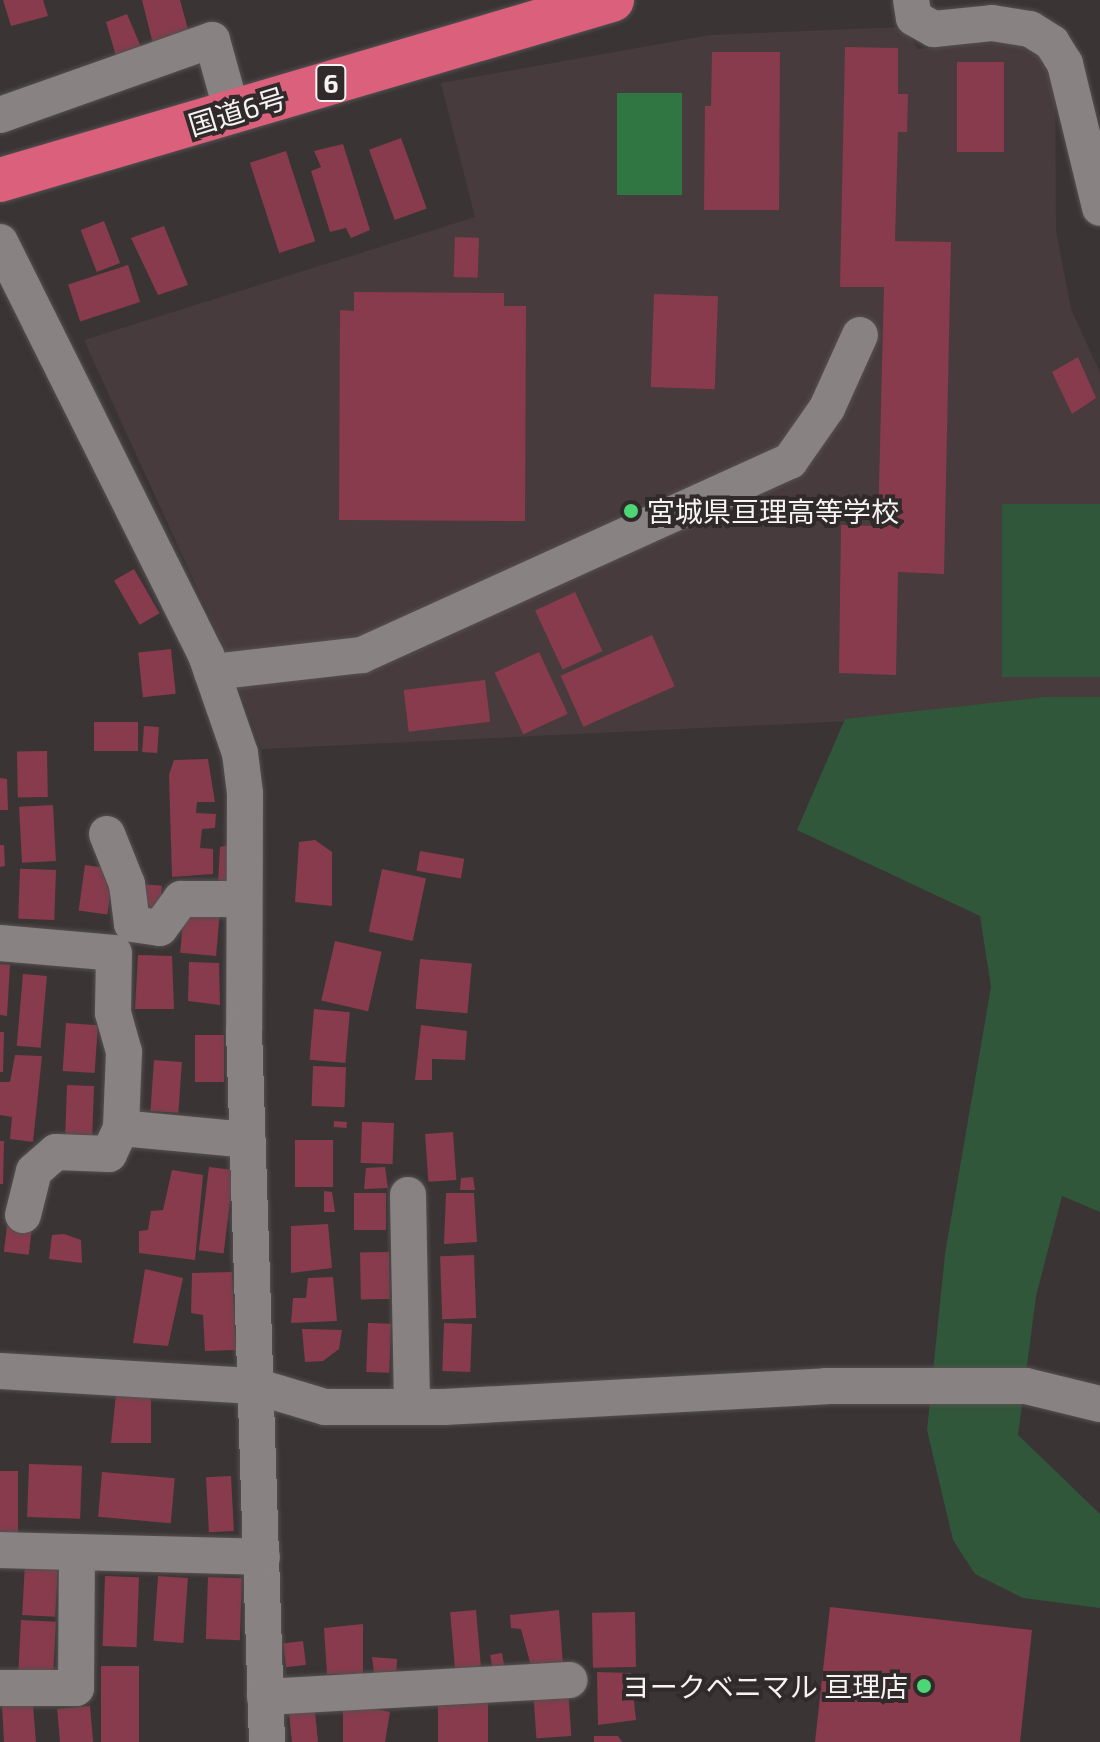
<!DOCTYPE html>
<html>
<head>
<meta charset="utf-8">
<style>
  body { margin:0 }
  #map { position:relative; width:1100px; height:1742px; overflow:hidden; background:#3a3435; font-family:"Exo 2","Noto Sans JP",sans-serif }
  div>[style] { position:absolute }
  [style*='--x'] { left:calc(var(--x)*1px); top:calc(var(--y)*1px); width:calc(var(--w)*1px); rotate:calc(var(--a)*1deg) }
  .built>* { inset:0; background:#483b3d }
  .green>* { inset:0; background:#305739; transform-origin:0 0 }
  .water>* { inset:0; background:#307643; transform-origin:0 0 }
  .building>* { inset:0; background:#883b4c; transform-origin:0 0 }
  .roads { filter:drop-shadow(0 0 2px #545051) drop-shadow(0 0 2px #545051) }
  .minor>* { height:36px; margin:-18px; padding:0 18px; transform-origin:18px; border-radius:18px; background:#898283 }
  .highway>* { height:44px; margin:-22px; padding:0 22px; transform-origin:22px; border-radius:22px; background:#da607c }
  .dots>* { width:22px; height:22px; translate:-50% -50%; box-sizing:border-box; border:4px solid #302a2b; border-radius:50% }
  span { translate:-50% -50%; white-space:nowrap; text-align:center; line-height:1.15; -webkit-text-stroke:8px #302a2b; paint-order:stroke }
  .shield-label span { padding:2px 6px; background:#302a2b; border:2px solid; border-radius:6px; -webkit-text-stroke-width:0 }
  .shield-label { font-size:26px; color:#f7f3f4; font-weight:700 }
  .street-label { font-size:28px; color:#f7f3f4 }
  .poi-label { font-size:28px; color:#f7f3f4 }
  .left { translate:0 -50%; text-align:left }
  .right { translate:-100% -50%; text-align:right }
</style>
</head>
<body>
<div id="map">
  <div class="built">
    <i style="clip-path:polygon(903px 27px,918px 49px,1023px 40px,1055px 72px,1056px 231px,1071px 309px,1100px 373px,1100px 709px,262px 749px,225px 649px,84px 340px,475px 217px,441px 83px,710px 35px)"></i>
  </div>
  <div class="green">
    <i style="left:1100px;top:504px;width:173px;height:98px;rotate:90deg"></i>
    <i style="clip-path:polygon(1045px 697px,1100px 697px,1100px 1212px,1062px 1196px,1036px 1296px,1018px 1435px,1100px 1514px,1100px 1608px,1023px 1598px,975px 1574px,953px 1540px,927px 1430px,945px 1254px,991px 987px,980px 916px,797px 830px,845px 719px)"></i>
  </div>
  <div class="water">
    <i style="left:617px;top:93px;width:65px;height:102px"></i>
  </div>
  <div class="building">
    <i style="clip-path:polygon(3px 0,43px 0,48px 16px,11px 26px)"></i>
    <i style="clip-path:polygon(142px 0,180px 0,189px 33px,153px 44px)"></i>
    <i style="clip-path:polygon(127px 14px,141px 47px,116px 56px,106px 22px)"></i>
    <i style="clip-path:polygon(845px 47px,898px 48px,898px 94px,908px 94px,907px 132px,898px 132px,895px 241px,951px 242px,944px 574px,898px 572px,896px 675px,839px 673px,841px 525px,878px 526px,884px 287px,840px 287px)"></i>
    <i style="clip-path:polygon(712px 52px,780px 52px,779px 210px,704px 210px,705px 106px,711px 106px)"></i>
    <i style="left:1004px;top:62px;width:90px;height:47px;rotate:90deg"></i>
    <i style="left:401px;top:138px;width:75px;height:34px;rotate:70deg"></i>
    <i style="clip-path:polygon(343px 144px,370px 230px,351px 238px,346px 228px,330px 232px,311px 171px,321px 167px,314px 151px)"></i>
    <i style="left:286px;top:151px;width:95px;height:38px;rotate:72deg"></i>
    <i style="left:104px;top:221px;width:45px;height:25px;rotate:69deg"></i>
    <i style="clip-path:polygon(164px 226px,188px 285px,158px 295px,131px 238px)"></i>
    <i style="left:455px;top:237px;width:24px;height:40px;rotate:2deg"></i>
    <i style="left:128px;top:265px;width:39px;height:63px;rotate:72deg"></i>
    <i style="clip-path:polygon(354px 292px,504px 293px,504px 306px,526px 306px,525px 521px,339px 520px,340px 310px,354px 311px)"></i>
    <i style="left:654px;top:294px;width:64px;height:93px;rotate:2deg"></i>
    <i style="clip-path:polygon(1078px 357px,1096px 398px,1072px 414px,1052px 372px)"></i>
    <i style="left:134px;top:569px;width:51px;height:23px;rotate:60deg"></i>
    <i style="left:575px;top:592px;width:65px;height:44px;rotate:65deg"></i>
    <i style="left:652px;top:635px;width:56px;height:100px;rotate:66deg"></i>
    <i style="left:171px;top:649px;width:45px;height:33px;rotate:84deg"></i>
    <i style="left:539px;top:652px;width:68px;height:49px;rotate:65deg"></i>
    <i style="left:485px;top:680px;width:42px;height:82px;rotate:83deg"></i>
    <i style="left:138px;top:722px;width:29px;height:44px;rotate:90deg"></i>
    <i style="left:144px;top:726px;width:15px;height:26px;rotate:4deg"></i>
    <i style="left:47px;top:751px;width:46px;height:30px;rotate:89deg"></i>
    <i style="clip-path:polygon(208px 759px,215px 802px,197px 802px,196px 813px,216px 814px,215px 828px,202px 829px,200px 848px,213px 849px,213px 874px,172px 877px,169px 775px,174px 760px)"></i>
    <i style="clip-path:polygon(0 778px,7px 779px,8px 810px,0 810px)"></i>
    <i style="left:53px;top:805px;width:56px;height:34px;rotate:87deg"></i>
    <i style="clip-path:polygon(315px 840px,332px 852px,332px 906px,295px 902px,299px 842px)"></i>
    <i style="clip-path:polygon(0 845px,4px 845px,5px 866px,0 867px)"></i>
    <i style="clip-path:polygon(229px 845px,228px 883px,218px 883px,220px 847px)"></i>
    <i style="left:420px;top:851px;width:45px;height:20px;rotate:10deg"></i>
    <i style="left:85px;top:865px;width:29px;height:46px;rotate:8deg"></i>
    <i style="left:382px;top:869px;width:45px;height:64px;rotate:12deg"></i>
    <i style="left:56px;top:870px;width:50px;height:36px;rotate:92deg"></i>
    <i style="left:141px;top:884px;width:21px;height:31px;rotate:5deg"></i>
    <i style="left:184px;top:909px;width:36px;height:44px;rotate:5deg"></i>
    <i style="left:335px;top:941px;width:48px;height:61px;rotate:13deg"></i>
    <i style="clip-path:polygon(138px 955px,172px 956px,174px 1009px,135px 1009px)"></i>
    <i style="left:420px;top:959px;width:52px;height:50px;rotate:5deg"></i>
    <i style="clip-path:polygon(189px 962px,219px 963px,220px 1005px,188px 1001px)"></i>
    <i style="clip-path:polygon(0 964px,10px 965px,7px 1016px,0 1015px)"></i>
    <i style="left:23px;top:974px;width:24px;height:72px;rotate:5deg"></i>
    <i style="left:314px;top:1009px;width:36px;height:51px;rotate:5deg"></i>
    <i style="left:66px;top:1023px;width:32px;height:48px;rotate:4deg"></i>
    <i style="clip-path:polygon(421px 1025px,467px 1031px,465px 1060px,432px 1059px,432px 1080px,415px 1080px)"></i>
    <i style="clip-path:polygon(0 1032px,4px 1032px,3px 1072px,0 1072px)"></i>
    <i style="left:195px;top:1035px;width:29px;height:47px"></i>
    <i style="clip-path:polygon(15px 1055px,42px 1056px,33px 1142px,10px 1139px,12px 1117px,0 1115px,0 1082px,10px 1082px)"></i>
    <i style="left:154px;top:1060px;width:28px;height:51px;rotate:4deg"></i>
    <i style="left:313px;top:1066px;width:33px;height:40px;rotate:2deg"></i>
    <i style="left:67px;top:1085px;width:27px;height:49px;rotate:2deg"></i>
    <i style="left:334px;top:1121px;width:13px;height:6px;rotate:4deg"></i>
    <i style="left:362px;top:1122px;width:32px;height:41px;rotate:2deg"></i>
    <i style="left:453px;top:1132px;width:48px;height:28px;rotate:86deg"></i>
    <i style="left:295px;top:1140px;width:38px;height:47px"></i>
    <i style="clip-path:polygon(0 1141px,4px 1141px,3px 1184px,0 1184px)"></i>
    <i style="left:209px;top:1167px;width:25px;height:84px;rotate:7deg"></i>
    <i style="clip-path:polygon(385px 1167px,388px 1188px,364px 1189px,366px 1168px)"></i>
    <i style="clip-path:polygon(172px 1170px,203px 1175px,195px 1260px,139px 1253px,139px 1231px,148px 1230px,151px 1211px,163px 1210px)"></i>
    <i style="clip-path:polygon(473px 1177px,475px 1190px,460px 1190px,461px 1178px)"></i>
    <i style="clip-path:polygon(324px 1191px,332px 1192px,335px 1212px,324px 1212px)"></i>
    <i style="left:354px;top:1193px;width:32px;height:37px"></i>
    <i style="clip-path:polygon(446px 1193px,474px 1193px,477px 1242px,444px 1244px)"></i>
    <i style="clip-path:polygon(328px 1224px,332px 1268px,291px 1273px,291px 1226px)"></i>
    <i style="left:7px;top:1226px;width:25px;height:26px;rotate:7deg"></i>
    <i style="clip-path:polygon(64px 1234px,81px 1240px,82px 1263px,49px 1259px,52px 1235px)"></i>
    <i style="left:389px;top:1252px;width:47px;height:29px;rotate:89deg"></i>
    <i style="left:474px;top:1255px;width:63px;height:34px;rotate:88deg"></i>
    <i style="clip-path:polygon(145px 1269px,183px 1278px,168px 1346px,133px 1343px)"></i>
    <i style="clip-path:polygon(232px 1272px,236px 1350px,205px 1351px,203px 1315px,191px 1313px,192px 1273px)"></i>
    <i style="clip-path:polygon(333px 1277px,337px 1321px,291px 1323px,293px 1298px,306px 1298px,308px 1278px)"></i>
    <i style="left:368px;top:1323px;width:23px;height:49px;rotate:2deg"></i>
    <i style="left:444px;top:1323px;width:28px;height:48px;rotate:2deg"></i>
    <i style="clip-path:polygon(302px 1329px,342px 1330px,339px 1349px,323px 1361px,305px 1362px)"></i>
    <i style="clip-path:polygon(117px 1384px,151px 1386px,151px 1443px,111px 1443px)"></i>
    <i style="left:29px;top:1464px;width:53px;height:53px;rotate:2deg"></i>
    <i style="left:0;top:1471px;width:18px;height:62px"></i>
    <i style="left:102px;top:1472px;width:73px;height:45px;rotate:5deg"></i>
    <i style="left:231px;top:1476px;width:55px;height:25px;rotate:87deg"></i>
    <i style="left:25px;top:1562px;width:33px;height:53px;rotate:3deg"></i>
    <i style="left:105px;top:1576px;width:34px;height:70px;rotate:2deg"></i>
    <i style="left:158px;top:1576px;width:30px;height:65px;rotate:4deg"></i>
    <i style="left:208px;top:1577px;width:34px;height:62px;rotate:2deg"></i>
    <i style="clip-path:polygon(830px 1607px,1032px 1630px,1020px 1742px,815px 1742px)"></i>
    <i style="left:476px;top:1610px;width:65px;height:26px;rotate:85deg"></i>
    <i style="clip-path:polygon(559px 1610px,563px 1665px,531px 1666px,521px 1629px,511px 1628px,510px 1615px)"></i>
    <i style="left:635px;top:1612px;width:55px;height:43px;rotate:89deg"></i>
    <i style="left:21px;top:1620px;width:35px;height:53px;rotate:3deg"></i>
    <i style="clip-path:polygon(363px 1624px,363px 1674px,327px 1674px,324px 1628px)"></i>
    <i style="left:303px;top:1641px;width:24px;height:20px;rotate:83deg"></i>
    <i style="left:502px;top:1653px;width:23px;height:12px;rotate:80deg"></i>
    <i style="clip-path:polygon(372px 1657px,397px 1659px,396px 1683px,375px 1681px)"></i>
    <i style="left:101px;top:1666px;width:38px;height:76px"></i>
    <i style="clip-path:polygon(597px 1672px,631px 1673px,636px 1720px,598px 1725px)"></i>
    <i style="left:568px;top:1688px;width:48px;height:35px;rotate:86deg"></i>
    <i style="left:438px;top:1700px;width:50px;height:42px"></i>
    <i style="clip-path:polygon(343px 1702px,390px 1712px,385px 1742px,343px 1742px)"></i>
    <i style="left:314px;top:1703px;width:39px;height:26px;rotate:84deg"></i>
    <i style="clip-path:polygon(2px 1705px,33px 1706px,36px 1742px,4px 1742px)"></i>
    <i style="left:90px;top:1706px;width:36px;height:33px;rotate:85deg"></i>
    <i style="clip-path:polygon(594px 1736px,618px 1736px,622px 1742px,594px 1742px)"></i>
  </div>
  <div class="roads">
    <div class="minor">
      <i style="--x:911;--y:0;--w:18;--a:81"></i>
      <i style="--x:914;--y:18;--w:23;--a:29"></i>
      <i style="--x:934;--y:29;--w:58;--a:-5.9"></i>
      <i style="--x:992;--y:23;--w:38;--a:9"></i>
      <i style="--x:1030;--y:29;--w:26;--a:32"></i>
      <i style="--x:1052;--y:43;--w:25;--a:58"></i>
      <i style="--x:1065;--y:64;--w:148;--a:76.3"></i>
      <i style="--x:0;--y:115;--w:225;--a:-19.5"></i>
      <i style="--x:212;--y:40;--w:75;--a:74.5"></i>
      <i style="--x:0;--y:242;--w:462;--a:63.5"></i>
      <i style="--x:206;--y:655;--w:104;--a:70.9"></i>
      <i style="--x:240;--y:753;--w:40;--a:82.9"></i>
      <i style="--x:245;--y:793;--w:237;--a:90.2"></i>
      <i style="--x:244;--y:1030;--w:712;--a:88.15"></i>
      <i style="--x:212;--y:672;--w:151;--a:-6.5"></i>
      <i style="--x:362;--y:655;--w:470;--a:-24.4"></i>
      <i style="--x:790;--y:461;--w:65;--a:-55.1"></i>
      <i style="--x:827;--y:408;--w:80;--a:-65.7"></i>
      <i style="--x:107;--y:834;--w:54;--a:68.2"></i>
      <i style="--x:127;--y:884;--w:40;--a:82.9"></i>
      <i style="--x:132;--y:924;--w:28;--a:8"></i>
      <i style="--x:160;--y:928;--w:36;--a:-54"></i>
      <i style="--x:181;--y:899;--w:63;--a:0"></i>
      <i style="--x:0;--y:943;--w:114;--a:5"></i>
      <i style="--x:114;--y:953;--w:60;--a:91"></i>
      <i style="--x:113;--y:1013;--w:41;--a:74.2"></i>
      <i style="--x:124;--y:1052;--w:76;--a:92.3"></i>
      <i style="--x:121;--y:1128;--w:127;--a:5.4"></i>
      <i style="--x:408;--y:1195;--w:212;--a:88.9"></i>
      <i style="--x:23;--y:1215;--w:45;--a:-76"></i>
      <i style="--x:34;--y:1171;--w:29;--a:-41"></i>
      <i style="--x:56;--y:1152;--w:53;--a:2.2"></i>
      <i style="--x:109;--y:1154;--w:29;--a:-65"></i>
      <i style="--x:0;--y:1371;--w:255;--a:3.4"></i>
      <i style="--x:255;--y:1386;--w:73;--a:16.7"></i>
      <i style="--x:325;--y:1407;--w:119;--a:0"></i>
      <i style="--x:444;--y:1407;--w:383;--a:-3.1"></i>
      <i style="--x:826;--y:1386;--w:200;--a:0"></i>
      <i style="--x:1026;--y:1386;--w:76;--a:13.7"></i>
      <i style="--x:0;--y:1550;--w:262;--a:1.5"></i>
      <i style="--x:0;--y:1688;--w:76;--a:0"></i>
      <i style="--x:76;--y:1688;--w:136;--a:-89.6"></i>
      <i style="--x:265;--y:1697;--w:305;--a:-3.2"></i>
    </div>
    <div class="highway">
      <i style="--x:0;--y:180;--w:638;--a:-16.39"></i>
    </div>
  </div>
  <div class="dots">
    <i style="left:631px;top:511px;background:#4dd676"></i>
    <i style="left:924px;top:1686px;background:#4dd676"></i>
  </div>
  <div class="shield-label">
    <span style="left:331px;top:83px">6</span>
  </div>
  <div class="street-label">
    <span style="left:237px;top:111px;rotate:-17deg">国道6号</span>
  </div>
  <div class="poi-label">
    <span class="left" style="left:647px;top:511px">宮城県亘理高等学校</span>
    <span class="right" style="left:908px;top:1686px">ヨークベニマル 亘理店</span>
  </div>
</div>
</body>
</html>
